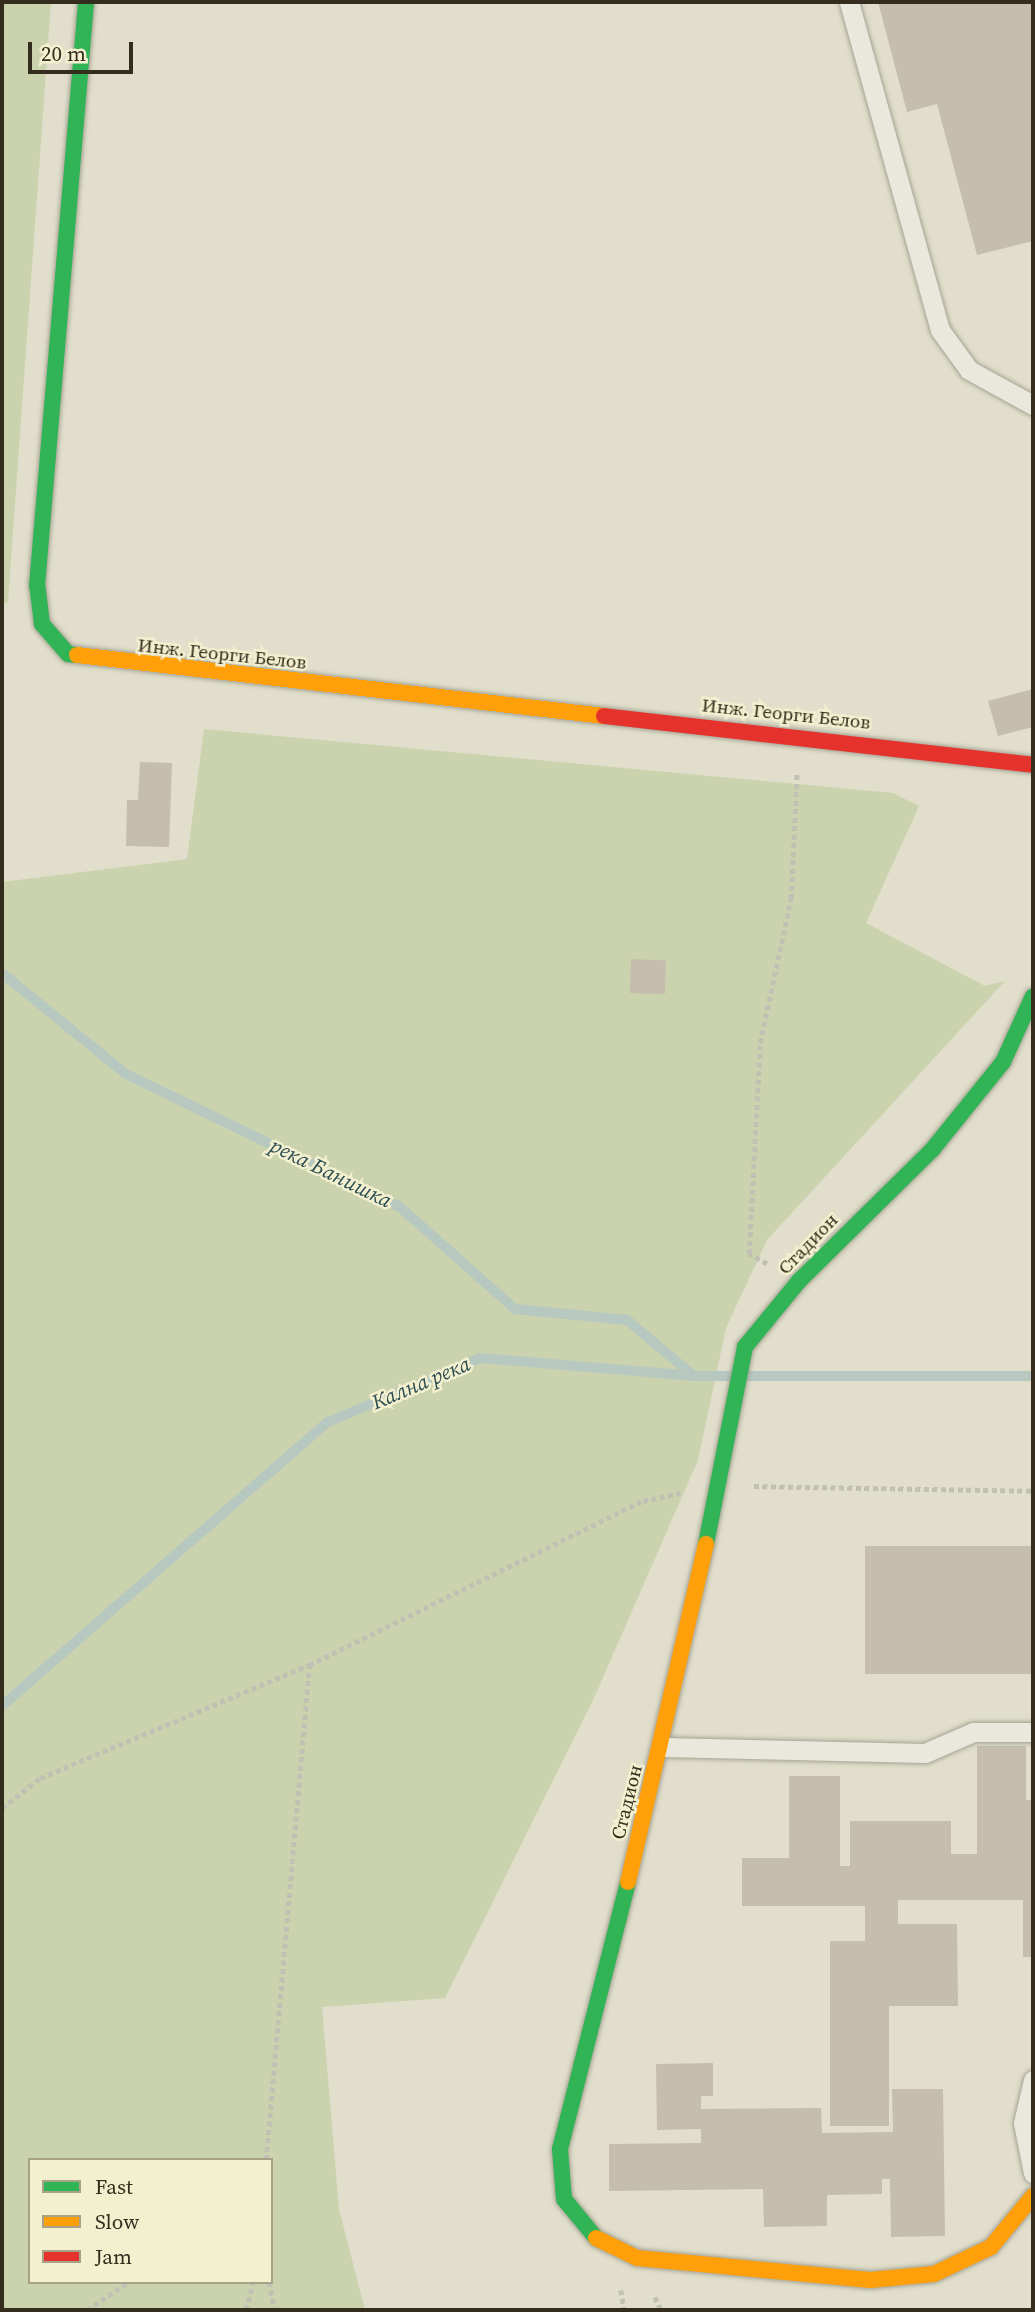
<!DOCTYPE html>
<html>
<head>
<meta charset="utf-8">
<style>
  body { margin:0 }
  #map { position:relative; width:1035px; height:2312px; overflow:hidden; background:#e1dfcb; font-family:"Source Serif 4",serif }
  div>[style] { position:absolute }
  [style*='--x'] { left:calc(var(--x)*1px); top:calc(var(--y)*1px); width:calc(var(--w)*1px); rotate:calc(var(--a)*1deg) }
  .green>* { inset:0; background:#cbd2ae }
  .stream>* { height:10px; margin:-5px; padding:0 5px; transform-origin:5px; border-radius:5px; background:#b6c8c0 }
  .building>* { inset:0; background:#c5beac; transform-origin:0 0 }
  .path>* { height:4.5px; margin-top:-2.25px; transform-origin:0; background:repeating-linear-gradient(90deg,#c2c0b3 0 5px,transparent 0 8.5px) }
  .roads { filter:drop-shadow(0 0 2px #a6a395) drop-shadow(0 0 2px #a6a395) }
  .lane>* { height:19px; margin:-9.5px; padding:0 9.5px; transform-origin:9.5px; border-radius:9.5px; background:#eae8dc }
  .fast>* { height:16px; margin:-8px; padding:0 8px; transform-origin:8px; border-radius:8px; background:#30b455 }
  .slow>* { height:16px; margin:-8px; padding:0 8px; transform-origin:8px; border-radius:8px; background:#ff9f0a }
  .jam>* { height:16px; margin:-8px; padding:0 8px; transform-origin:8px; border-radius:8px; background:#e5322d }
  span { translate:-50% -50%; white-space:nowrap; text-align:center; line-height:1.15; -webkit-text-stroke:5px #f3f0d0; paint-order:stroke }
  .street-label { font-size:19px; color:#342d1d }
  .water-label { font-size:21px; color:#2d4e53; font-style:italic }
  .frame { position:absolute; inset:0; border:4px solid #342d1d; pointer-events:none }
  .legend { position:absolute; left:28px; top:2158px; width:245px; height:126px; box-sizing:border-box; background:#f3f0d0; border:2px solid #a7a288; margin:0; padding:9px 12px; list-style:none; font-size:21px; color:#342d1d }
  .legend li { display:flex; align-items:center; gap:14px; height:35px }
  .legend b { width:35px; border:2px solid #a7a288 }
  .scale { position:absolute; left:28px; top:42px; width:105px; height:32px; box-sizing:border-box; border:4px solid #342d1d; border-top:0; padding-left:9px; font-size:21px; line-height:24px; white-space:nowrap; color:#342d1d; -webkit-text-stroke:5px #f3f0d0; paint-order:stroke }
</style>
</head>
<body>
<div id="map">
  <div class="green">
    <i style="clip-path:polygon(2px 2px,51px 2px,8px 602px,2px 603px)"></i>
    <i style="clip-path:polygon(evenodd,204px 729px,893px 793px,919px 806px,866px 923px,985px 986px,1005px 981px,767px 1240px,726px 1328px,698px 1460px,594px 1698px,445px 1998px,322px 2007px,339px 2209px,365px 2310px,2px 2310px,2px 882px,187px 859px,204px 729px,30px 2160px,271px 2160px,271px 2282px,30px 2282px,30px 2160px)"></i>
  </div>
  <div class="stream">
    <i style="--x:2;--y:973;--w:160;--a:39.2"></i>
    <i style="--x:126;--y:1074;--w:305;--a:25.9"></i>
    <i style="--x:400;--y:1207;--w:154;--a:41.6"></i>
    <i style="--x:515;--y:1309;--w:113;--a:5.6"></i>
    <i style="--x:627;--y:1320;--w:87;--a:39.9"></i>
    <i style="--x:2;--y:1706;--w:432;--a:-41.1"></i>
    <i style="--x:328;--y:1422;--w:165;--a:-22.8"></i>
    <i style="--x:480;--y:1358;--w:215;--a:4.8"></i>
    <i style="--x:694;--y:1376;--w:339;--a:0"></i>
  </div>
  <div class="building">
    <i style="clip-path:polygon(878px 2px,1033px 2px,1033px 241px,977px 255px,937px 104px,907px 112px)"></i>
    <i style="clip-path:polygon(1033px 689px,1033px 727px,998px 736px,988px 701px)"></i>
    <i style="clip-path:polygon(140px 762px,172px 763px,169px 847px,126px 846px,127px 800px,138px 800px)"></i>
    <i style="left:631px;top:959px;width:35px;height:34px;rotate:2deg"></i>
    <i style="left:1033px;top:1546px;width:128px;height:168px;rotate:90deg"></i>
    <i style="clip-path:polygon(977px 1746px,1026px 1746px,1026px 1800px,1033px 1800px,1033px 1957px,1023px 1957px,1023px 1900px,898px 1900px,898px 1924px,957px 1924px,958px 2006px,889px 2006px,889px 2126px,830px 2126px,830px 1941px,865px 1941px,865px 1906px,742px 1906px,742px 1858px,789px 1858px,789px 1776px,840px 1776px,840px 1866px,850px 1866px,850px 1821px,951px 1821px,951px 1854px,977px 1854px)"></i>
    <i style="clip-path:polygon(713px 2063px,713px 2096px,701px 2096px,701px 2109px,821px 2108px,822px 2133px,893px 2132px,892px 2089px,943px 2089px,945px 2236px,891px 2237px,890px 2179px,882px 2179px,882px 2194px,827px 2195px,827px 2226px,764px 2227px,763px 2189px,609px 2191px,609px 2144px,701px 2143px,701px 2129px,657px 2130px,656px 2064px)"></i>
  </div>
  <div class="path">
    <i style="--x:767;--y:1264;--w:21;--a:-151"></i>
    <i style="--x:749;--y:1254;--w:211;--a:-87"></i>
    <i style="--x:760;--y:1043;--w:147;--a:-77.9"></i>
    <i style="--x:791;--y:899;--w:126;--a:-87.3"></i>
    <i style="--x:754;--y:1486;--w:279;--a:1"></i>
    <i style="--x:2;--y:1808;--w:48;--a:-38.3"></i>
    <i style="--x:40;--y:1778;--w:292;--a:-22.8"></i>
    <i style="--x:309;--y:1665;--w:372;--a:-26.2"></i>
    <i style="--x:643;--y:1501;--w:38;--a:-12"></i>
    <i style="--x:266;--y:2160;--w:497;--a:-85"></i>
    <i style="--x:269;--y:2282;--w:29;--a:78"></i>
    <i style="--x:621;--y:2290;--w:20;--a:81"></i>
    <i style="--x:655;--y:2297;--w:14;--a:65"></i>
    <i style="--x:87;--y:2310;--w:50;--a:-34.3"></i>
    <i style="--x:246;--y:2310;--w:29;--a:-76"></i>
  </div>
  <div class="roads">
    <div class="lane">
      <i style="--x:849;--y:2;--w:340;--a:74.5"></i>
      <i style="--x:940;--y:330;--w:49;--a:54.1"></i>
      <i style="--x:969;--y:370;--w:73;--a:28.7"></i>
      <i style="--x:663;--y:1747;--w:262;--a:1.3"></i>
      <i style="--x:925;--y:1753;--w:52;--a:-23.6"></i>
      <i style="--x:973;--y:1732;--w:60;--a:0"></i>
      <i style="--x:1033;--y:2080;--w:44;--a:103.1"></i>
      <i style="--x:1023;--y:2123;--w:51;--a:78.7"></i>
    </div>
    <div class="fast">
      <i style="--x:77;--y:655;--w:9;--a:-174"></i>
      <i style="--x:68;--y:654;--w:40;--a:-131"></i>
      <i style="--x:42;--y:624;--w:38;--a:-97"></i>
      <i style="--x:37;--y:586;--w:586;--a:-85.2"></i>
      <i style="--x:706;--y:1544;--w:201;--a:-78.8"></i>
      <i style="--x:745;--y:1347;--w:85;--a:-50.7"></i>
      <i style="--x:799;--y:1281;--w:187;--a:-44.6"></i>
      <i style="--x:932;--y:1150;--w:113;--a:-51.1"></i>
      <i style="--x:1003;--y:1062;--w:72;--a:-65.6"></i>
      <i style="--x:596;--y:2238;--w:50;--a:-129.4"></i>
      <i style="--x:564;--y:2199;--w:50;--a:-94.6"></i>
      <i style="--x:560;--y:2149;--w:276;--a:-75.7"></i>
    </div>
    <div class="slow">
      <i style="--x:77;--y:655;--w:531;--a:6.6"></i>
      <i style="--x:628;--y:1882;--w:347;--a:-77"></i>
      <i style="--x:596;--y:2238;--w:46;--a:26"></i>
      <i style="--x:637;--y:2258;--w:234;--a:5.4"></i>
      <i style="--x:870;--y:2280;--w:64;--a:-5.4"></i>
      <i style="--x:934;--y:2274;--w:63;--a:-25.3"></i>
      <i style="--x:991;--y:2247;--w:66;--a:-50.5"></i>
    </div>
    <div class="jam">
      <i style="--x:604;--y:716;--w:432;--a:6.5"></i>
    </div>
  </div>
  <div class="street-label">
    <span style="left:222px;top:654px;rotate:6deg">Инж. Георги Белов</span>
    <span style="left:786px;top:714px;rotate:6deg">Инж. Георги Белов</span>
    <span style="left:808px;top:1244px;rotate:-46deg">Стадион</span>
    <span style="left:627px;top:1802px;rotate:-76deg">Стадион</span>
  </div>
  <div class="water-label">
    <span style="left:331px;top:1173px;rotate:26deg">река Банишка</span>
    <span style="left:421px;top:1383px;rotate:-23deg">Кална река</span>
  </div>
  <div class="frame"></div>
  <ul class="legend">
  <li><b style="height:9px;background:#30b455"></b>Fast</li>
  <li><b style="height:9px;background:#ff9f0a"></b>Slow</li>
  <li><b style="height:9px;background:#e5322d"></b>Jam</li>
  </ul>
  <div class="scale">20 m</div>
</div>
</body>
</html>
